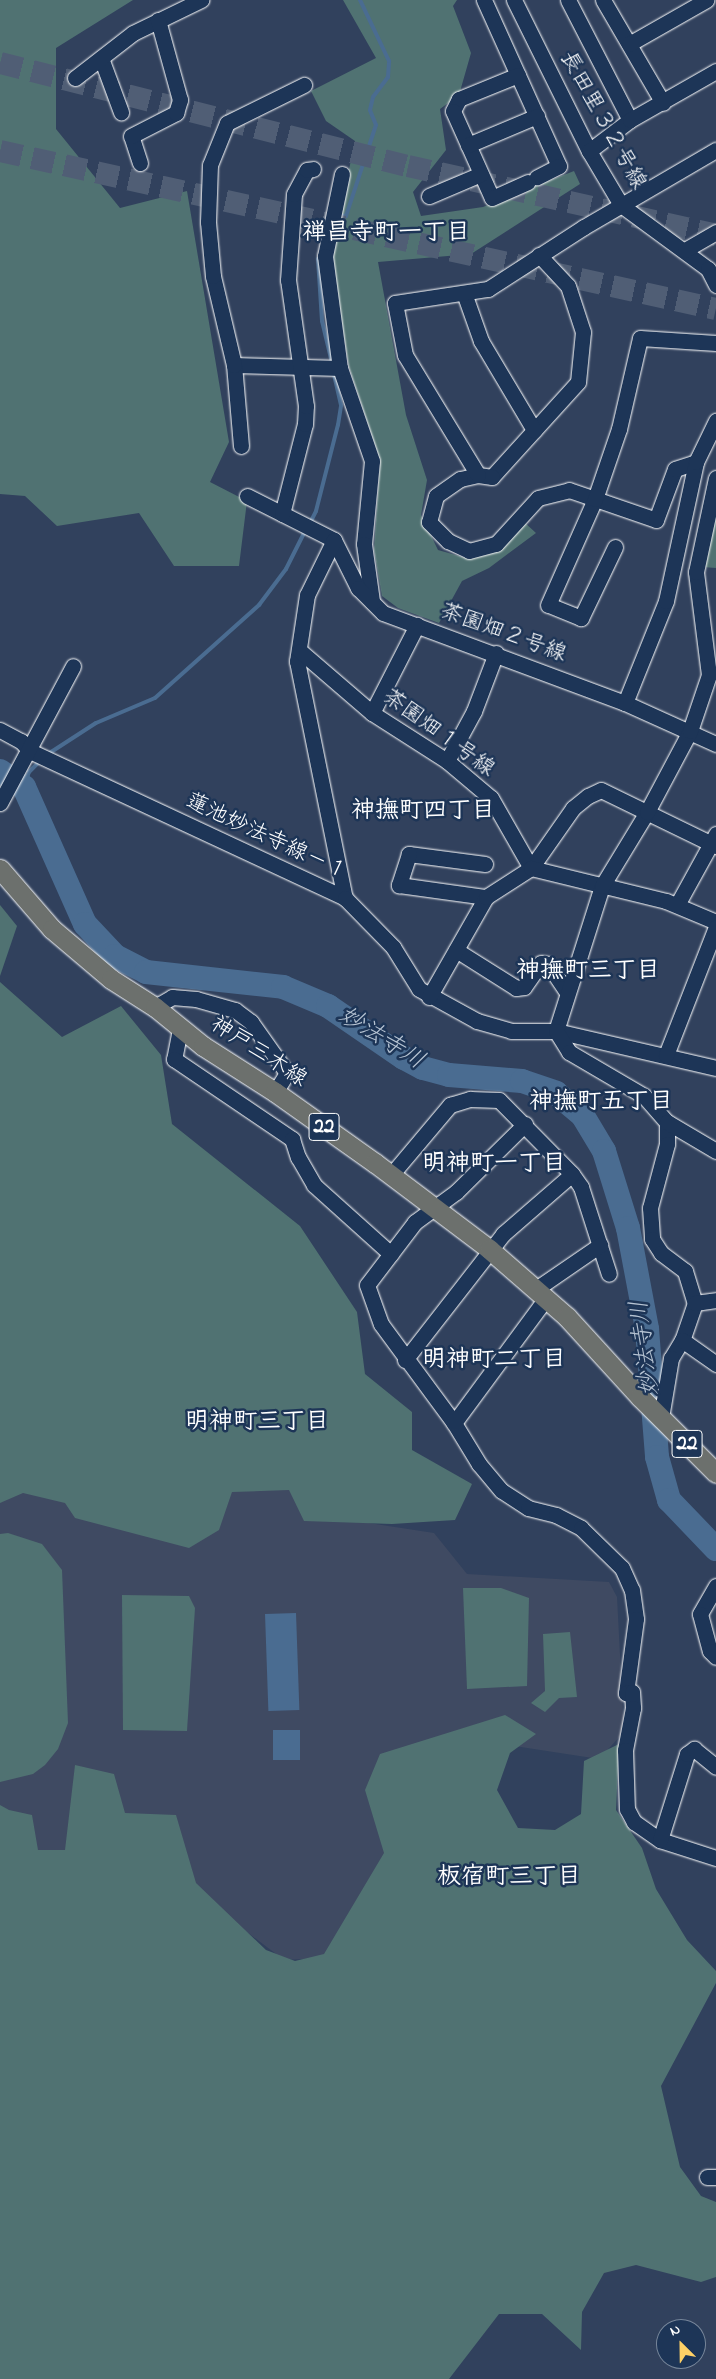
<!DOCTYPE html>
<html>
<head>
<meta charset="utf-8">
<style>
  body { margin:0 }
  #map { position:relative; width:716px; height:2379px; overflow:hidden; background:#31415d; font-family:"Indie Flower","Klee One",sans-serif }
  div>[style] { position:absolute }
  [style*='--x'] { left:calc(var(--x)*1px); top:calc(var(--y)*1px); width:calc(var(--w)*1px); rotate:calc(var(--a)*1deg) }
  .built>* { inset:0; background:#3f4a62 }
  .green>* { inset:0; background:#507272 }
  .water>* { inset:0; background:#4a6c91; transform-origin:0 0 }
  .stream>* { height:4px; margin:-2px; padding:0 2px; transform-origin:2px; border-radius:2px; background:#4a6c91 }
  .river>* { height:24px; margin:-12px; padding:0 12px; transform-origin:12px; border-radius:12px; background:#4a6c91 }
  .highway-tunnel>* { height:22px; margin-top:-11px; transform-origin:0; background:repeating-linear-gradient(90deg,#505e75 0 22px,transparent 0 33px) }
  .roads { filter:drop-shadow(0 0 1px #fff) drop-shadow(0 0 1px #fff) }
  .minor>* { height:15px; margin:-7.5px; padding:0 7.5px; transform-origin:7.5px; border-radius:7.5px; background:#1d3557 }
  .major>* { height:19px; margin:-9.5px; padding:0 9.5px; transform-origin:9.5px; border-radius:9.5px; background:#6c706d }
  span { translate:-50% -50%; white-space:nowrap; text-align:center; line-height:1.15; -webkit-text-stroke:5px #1d3557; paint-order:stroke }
  .shield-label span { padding:1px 4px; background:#1d3557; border:1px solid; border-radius:4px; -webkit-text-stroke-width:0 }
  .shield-label { font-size:21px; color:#fff; font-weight:700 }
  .street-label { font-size:22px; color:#fff }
  .neighbourhood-label { font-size:24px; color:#fff; font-weight:700 }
  .water-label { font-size:24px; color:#b7c4d3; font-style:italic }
  .north { position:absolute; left:656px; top:2319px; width:50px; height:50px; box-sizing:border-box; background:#1d3557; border:1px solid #77869a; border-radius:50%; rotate:337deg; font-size:14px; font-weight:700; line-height:20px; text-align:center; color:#fff }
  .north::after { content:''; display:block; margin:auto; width:18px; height:22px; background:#ffd166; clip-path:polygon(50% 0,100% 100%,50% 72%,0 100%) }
</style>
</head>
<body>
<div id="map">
  <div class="built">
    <i style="clip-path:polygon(290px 1472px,310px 1514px,434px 1533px,467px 1574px,609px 1582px,617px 1597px,624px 1732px,599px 1759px,455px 1737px,395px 1854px,322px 1958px,284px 1960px,166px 1871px,25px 1868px,0 1839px,0 1492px,220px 1480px)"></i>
  </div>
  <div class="green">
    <i style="clip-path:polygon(0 0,133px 0,56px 48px,56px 129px,120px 208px,187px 191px,229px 442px,210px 482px,247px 501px,239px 566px,174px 566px,139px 513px,57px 526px,25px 496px,0 494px)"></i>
    <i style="clip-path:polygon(343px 0,457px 0,453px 6px,471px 53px,459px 95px,440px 109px,446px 150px,413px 192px,421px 216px,483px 207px,574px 171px,580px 184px,471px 254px,378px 262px,406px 415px,427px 480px,421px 515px,438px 550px,466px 558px,524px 522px,536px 533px,489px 568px,462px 581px,439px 623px,398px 608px,382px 596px,374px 550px,380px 460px,349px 367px,331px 255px,355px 141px,326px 121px,311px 91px,376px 58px)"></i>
    <i style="clip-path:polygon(716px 506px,716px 568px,702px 567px)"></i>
    <i style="clip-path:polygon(0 905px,17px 926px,0 976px)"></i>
    <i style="clip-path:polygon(0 982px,62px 1037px,121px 1006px,161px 1055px,172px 1124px,300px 1226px,357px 1312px,365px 1374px,412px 1412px,412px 1450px,472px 1484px,455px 1520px,392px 1524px,304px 1521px,289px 1490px,232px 1492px,219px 1530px,189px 1548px,75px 1518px,65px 1503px,23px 1493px,0 1503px)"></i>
    <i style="clip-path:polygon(8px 1533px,42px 1544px,62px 1570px,68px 1723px,58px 1749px,45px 1765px,33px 1774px,0 1782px,0 1534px)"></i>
    <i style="clip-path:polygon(463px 1588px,501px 1588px,529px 1598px,527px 1686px,467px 1689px)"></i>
    <i style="clip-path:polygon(122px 1595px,189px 1596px,195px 1608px,187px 1731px,123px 1730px)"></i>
    <i style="clip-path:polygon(570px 1632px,577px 1697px,559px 1698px,545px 1712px,531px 1703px,545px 1691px,543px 1634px)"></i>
    <i style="clip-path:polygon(505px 1715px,536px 1734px,510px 1753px,497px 1790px,518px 1828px,555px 1830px,581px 1814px,584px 1761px,619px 1744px,616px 1810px,642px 1848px,656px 1889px,687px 1940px,716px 1971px,716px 1983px,661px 2086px,680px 2167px,701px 2196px,716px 2202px,716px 2277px,701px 2282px,636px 2265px,604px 2273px,582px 2312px,581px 2350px,542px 2314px,499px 2314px,449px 2379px,0 2379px,0 1805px,9px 1810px,32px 1815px,38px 1850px,65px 1850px,75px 1765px,114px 1774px,125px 1813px,176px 1815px,196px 1883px,266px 1950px,295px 1961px,324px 1954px,384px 1853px,365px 1790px,380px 1754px)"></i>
  </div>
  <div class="water">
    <i style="left:296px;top:1613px;width:97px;height:31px;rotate:88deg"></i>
    <i style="left:273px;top:1730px;width:27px;height:30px"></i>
  </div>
  <div class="stream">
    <i style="--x:337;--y:215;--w:9;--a:6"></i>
    <i style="--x:346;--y:216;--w:96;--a:-71.8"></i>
    <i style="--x:376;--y:125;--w:16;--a:-112"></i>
    <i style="--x:370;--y:110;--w:13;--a:-77"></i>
    <i style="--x:373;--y:97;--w:25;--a:-53"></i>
    <i style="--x:388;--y:77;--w:16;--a:-86"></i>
    <i style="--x:389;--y:61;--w:68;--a:-115.4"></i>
    <i style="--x:318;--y:259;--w:62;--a:86.3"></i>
    <i style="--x:322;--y:321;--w:43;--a:76.6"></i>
    <i style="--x:310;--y:523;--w:13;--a:-63"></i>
    <i style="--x:316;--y:511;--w:89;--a:-75.7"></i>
    <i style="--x:338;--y:425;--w:20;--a:-81"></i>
    <i style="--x:341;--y:405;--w:36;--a:-103"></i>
    <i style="--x:48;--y:754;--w:57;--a:-32.9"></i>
    <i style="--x:96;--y:723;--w:64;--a:-23"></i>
    <i style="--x:155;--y:698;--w:140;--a:-41.8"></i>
    <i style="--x:259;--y:605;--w:45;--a:-53.1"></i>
    <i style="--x:286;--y:569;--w:45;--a:-63.4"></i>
    <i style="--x:24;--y:787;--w:16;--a:-72"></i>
    <i style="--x:29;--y:772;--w:17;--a:-45"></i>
  </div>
  <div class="river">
    <i style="--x:0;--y:771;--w:29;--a:34"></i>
    <i style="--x:24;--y:787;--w:150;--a:66"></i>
    <i style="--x:85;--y:924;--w:44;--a:46.8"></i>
    <i style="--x:115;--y:956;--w:35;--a:27"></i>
    <i style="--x:146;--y:972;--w:138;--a:6.2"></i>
    <i style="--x:283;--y:987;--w:49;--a:22.9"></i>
    <i style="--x:328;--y:1006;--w:92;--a:34.4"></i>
    <i style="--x:404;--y:1058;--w:21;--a:28"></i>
    <i style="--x:423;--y:1068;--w:27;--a:15"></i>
    <i style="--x:449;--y:1075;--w:73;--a:4.7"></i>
    <i style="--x:522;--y:1081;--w:36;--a:19"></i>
    <i style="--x:556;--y:1093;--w:35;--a:40"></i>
    <i style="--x:583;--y:1116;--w:41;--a:59"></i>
    <i style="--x:604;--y:1151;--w:81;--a:72.7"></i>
    <i style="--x:628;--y:1228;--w:103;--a:79.3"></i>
    <i style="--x:647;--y:1329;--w:128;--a:85.5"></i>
    <i style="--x:657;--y:1457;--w:45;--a:74.4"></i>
    <i style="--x:669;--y:1500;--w:68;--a:46.2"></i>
  </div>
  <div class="highway-tunnel">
    <i style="--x:0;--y:63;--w:421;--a:14.2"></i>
    <i style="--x:408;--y:166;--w:316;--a:12.6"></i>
    <i style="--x:0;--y:151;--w:733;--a:12.44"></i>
  </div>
  <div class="roads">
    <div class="minor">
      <i style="--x:484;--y:0;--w:182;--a:65.7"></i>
      <i style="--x:559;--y:166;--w:25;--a:153"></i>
      <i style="--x:514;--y:0;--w:169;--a:63.6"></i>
      <i style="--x:589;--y:151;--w:63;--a:59.3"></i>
      <i style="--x:621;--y:205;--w:108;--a:36.3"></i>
      <i style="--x:708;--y:269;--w:18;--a:63"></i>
      <i style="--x:568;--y:0;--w:135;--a:62.7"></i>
      <i style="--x:603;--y:0;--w:119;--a:59.8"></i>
      <i style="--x:629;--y:44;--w:89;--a:-29.7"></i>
      <i style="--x:101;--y:58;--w:58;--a:69.7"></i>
      <i style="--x:518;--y:75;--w:64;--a:157.9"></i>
      <i style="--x:459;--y:99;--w:13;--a:117"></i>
      <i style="--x:453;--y:111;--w:95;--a:65.9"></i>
      <i style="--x:492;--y:198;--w:39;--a:-24"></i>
      <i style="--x:75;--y:78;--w:73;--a:-37.8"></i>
      <i style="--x:133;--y:33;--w:76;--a:-25.9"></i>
      <i style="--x:468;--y:145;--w:75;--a:-22.8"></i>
      <i style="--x:589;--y:151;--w:51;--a:-37.1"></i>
      <i style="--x:630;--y:120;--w:99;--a:-29.7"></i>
      <i style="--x:140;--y:163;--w:28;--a:-108"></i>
      <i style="--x:131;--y:136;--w:51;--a:-27.1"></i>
      <i style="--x:176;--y:113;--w:14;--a:-73"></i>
      <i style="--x:180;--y:100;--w:83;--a:-105.4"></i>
      <i style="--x:342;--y:174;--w:84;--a:101.7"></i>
      <i style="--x:325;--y:256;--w:113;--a:82.4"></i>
      <i style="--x:340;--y:368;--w:98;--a:71"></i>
      <i style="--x:372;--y:461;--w:83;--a:95.5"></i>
      <i style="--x:364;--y:544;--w:58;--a:82"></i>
      <i style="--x:429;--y:196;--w:56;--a:-22.9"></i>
      <i style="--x:685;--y:250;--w:36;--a:-30"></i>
      <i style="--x:539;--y:255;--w:42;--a:46.9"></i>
      <i style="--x:568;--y:286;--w:48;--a:71.9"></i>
      <i style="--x:583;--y:332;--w:50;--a:95.7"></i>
      <i style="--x:578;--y:382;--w:128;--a:132.2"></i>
      <i style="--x:492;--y:477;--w:14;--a:-172"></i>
      <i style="--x:478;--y:475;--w:18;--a:167"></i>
      <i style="--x:460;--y:479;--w:29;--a:145"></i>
      <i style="--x:436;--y:496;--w:27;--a:105"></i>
      <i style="--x:429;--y:522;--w:27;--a:45"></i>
      <i style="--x:448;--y:541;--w:23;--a:25"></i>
      <i style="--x:469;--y:551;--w:28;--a:-15"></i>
      <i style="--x:496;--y:544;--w:62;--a:-47.6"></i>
      <i style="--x:538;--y:498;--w:32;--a:-14"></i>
      <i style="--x:569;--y:490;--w:92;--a:19"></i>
      <i style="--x:656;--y:520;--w:54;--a:-69.6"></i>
      <i style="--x:675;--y:469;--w:22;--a:-18"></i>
      <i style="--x:464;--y:293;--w:51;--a:70.5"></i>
      <i style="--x:481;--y:341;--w:104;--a:59.2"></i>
      <i style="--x:234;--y:365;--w:106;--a:1.6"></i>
      <i style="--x:241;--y:446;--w:81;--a:-94.9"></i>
      <i style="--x:234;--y:365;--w:91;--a:-103.3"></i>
      <i style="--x:213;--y:276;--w:54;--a:-95.3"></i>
      <i style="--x:208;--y:222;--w:57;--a:-88"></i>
      <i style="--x:210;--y:165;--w:45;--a:-68"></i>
      <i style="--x:227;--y:123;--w:86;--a:-26.3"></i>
      <i style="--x:478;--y:475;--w:140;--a:-121.3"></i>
      <i style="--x:405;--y:355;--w:53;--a:-100.9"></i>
      <i style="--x:395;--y:303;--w:94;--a:-8.6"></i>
      <i style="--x:488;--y:289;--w:114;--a:-32.9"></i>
      <i style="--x:584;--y:227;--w:153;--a:-30.3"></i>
      <i style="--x:247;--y:496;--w:97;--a:26.8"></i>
      <i style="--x:282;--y:514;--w:93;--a:-75.7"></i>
      <i style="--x:305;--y:424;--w:18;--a:-87"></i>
      <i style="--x:306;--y:406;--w:127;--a:-98.1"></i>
      <i style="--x:288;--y:280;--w:86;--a:-86"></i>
      <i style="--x:294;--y:194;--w:27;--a:-62"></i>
      <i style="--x:307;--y:170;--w:6;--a:-9"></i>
      <i style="--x:334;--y:540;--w:54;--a:63.4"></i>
      <i style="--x:358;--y:588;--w:35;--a:45"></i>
      <i style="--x:383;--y:613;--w:258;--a:20.4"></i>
      <i style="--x:625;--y:703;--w:100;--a:24.3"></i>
      <i style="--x:334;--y:540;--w:61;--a:116.1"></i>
      <i style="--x:307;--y:595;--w:67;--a:98.6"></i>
      <i style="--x:297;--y:661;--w:242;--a:78.6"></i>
      <i style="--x:615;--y:547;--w:79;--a:115.6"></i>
      <i style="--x:581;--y:618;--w:35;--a:-158"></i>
      <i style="--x:548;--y:605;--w:116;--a:-66.1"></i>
      <i style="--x:595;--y:499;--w:74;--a:-71.1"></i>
      <i style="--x:619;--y:429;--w:93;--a:-77"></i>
      <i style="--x:640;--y:338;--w:76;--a:3.8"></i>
      <i style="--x:300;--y:651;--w:95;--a:40.7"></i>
      <i style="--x:372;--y:713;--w:89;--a:32.6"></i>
      <i style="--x:447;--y:761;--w:57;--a:40.1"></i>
      <i style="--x:491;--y:798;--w:81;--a:60.3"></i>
      <i style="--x:531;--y:868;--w:73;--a:-55"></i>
      <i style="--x:573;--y:808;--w:19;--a:-39"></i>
      <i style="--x:588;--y:796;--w:14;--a:-25"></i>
      <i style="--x:601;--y:790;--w:128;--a:26"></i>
      <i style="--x:625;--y:703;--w:110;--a:-68.1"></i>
      <i style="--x:666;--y:601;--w:142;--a:-77.8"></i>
      <i style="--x:696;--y:462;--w:46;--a:-64"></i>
      <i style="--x:372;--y:713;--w:99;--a:-62.9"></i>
      <i style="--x:0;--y:730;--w:24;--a:28"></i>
      <i style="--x:21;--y:741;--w:13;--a:48"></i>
      <i style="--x:30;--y:751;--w:348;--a:25"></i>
      <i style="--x:345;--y:898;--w:69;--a:45.6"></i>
      <i style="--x:393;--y:947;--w:49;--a:58.2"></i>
      <i style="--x:419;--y:989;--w:66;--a:28.9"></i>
      <i style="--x:477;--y:1021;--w:35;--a:16"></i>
      <i style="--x:511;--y:1031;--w:45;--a:0"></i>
      <i style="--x:556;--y:1031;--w:164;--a:13"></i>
      <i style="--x:447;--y:761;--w:57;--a:-61.6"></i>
      <i style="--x:474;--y:711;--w:62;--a:-69.2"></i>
      <i style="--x:0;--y:803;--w:155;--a:-61.9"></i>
      <i style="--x:485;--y:864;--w:77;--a:-172.5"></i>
      <i style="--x:409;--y:854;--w:33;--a:108"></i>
      <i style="--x:399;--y:885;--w:88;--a:7.9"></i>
      <i style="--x:677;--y:905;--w:81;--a:-61.2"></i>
      <i style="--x:456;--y:950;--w:71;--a:32.3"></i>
      <i style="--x:516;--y:988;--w:8;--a:-7"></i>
      <i style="--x:524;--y:987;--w:29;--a:-55"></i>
      <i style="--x:541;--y:963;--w:7;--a:8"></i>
      <i style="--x:548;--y:964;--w:34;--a:56"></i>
      <i style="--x:429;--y:997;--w:115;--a:-60.3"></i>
      <i style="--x:486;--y:897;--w:54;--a:-32.8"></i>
      <i style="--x:531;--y:868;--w:139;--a:13.7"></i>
      <i style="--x:666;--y:901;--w:54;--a:22.8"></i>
      <i style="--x:155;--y:1007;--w:20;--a:-30"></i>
      <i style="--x:172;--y:997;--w:24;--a:5"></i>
      <i style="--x:196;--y:999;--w:41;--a:15.8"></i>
      <i style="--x:235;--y:1010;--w:20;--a:37"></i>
      <i style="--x:251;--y:1022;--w:62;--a:54.8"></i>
      <i style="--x:287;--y:1073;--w:22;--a:122"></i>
      <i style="--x:180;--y:1029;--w:31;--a:101"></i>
      <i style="--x:174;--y:1059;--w:143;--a:34.1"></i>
      <i style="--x:292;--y:1139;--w:19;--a:72"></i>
      <i style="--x:298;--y:1157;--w:32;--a:60"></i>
      <i style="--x:314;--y:1185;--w:103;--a:41.9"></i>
      <i style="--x:556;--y:1031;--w:152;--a:-72.4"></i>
      <i style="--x:602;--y:886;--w:87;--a:-58.7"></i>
      <i style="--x:647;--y:812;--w:92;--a:-62"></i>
      <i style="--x:690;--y:731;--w:59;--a:-71.3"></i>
      <i style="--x:709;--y:675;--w:104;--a:-97.2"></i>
      <i style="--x:696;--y:572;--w:96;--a:-78"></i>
      <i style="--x:556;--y:1031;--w:25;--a:58"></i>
      <i style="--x:569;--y:1052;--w:87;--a:30.4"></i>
      <i style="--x:644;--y:1096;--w:35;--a:49"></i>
      <i style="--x:667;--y:1122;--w:22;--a:90"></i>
      <i style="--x:667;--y:1144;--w:66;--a:104.9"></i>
      <i style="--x:650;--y:1208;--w:31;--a:86"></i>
      <i style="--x:652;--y:1239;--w:17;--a:57"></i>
      <i style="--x:661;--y:1253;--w:30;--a:37"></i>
      <i style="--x:685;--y:1271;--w:34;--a:73"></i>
      <i style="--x:695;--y:1303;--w:39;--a:109"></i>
      <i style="--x:682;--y:1340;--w:21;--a:121"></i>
      <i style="--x:671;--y:1358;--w:61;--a:99.5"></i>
      <i style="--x:666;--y:1055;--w:137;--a:-68.7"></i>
      <i style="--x:667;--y:1122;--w:57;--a:30.6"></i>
      <i style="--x:525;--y:1124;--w:97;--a:135.4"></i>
      <i style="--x:456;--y:1192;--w:51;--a:143.8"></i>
      <i style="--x:415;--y:1222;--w:79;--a:127.3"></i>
      <i style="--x:367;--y:1285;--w:41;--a:70.3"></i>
      <i style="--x:381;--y:1324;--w:123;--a:53.6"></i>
      <i style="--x:454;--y:1423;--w:48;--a:58.6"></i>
      <i style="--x:479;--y:1464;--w:35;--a:50"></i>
      <i style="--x:502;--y:1491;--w:31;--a:33"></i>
      <i style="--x:528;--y:1508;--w:29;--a:14"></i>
      <i style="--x:556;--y:1515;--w:28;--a:27"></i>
      <i style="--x:581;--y:1528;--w:57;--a:44.3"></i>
      <i style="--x:622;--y:1568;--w:24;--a:66"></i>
      <i style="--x:632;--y:1590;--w:29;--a:82"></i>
      <i style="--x:636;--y:1619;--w:75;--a:97.7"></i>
      <i style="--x:626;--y:1693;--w:6;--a:-9"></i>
      <i style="--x:632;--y:1692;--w:16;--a:86"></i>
      <i style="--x:633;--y:1708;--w:43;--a:100.8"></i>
      <i style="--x:625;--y:1750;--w:59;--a:88.1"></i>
      <i style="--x:627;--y:1809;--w:15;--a:62"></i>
      <i style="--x:634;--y:1822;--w:32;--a:35"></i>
      <i style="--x:660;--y:1840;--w:59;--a:17.8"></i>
      <i style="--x:391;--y:1175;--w:92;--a:-49.9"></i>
      <i style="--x:450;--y:1105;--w:21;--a:-17"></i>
      <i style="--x:470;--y:1099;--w:29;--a:2"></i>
      <i style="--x:499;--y:1100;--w:104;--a:45.4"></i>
      <i style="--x:572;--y:1174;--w:16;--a:55"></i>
      <i style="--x:581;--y:1187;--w:91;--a:72.2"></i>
      <i style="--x:536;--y:1289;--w:78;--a:-34.5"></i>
      <i style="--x:695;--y:1303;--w:21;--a:-8"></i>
      <i style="--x:682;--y:1340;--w:42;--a:35.2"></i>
      <i style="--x:405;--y:1360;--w:160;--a:-52.1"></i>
      <i style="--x:503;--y:1234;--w:91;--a:-41"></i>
      <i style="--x:454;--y:1423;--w:155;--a:-53.6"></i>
      <i style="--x:716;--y:1586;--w:32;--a:120"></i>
      <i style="--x:700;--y:1614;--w:38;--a:75"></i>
      <i style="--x:710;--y:1651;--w:8;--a:45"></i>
      <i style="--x:660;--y:1840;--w:90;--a:-72.6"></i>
      <i style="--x:687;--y:1754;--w:9;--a:-36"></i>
      <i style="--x:694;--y:1749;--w:28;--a:39"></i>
      <i style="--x:707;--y:2177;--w:9;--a:0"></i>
    </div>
    <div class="major">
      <i style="--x:0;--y:869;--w:79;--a:49.1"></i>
      <i style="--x:52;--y:929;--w:77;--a:40.3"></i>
      <i style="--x:111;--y:979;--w:52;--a:32.5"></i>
      <i style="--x:155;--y:1007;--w:62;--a:39.1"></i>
      <i style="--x:203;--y:1046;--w:85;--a:32.6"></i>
      <i style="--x:275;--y:1092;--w:123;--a:35.4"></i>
      <i style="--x:375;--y:1163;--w:143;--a:37"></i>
      <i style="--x:489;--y:1249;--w:103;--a:41.1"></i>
      <i style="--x:567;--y:1317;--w:108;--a:47.6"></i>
      <i style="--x:640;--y:1397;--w:107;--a:45"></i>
    </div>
  </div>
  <div class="shield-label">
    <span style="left:324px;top:1127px">22</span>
    <span style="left:687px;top:1444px">22</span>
  </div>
  <div class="street-label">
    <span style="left:602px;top:121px;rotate:61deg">長田里３２号線</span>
    <span style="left:503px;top:634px;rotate:20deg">茶園畑２号線</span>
    <span style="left:438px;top:734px;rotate:36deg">茶園畑１号線</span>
    <span style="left:266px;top:838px;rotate:25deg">蓮池妙法寺線－１</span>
    <span style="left:258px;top:1053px;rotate:33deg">神戸三木線</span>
  </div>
  <div class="neighbourhood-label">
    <span style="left:386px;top:234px">禅昌寺町一丁目</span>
    <span style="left:423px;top:812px">神撫町四丁目</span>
    <span style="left:588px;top:972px">神撫町三丁目</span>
    <span style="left:601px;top:1103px">神撫町五丁目</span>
    <span style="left:494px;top:1165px">明神町一丁目</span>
    <span style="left:494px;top:1361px">明神町二丁目</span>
    <span style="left:257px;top:1423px">明神町三丁目</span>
    <span style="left:509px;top:1878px">板宿町三丁目</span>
  </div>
  <div class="water-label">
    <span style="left:381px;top:1039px;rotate:32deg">妙法寺川</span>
    <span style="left:646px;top:1348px;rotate:-97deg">妙法寺川</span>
  </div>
  <div class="north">N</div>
</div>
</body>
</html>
